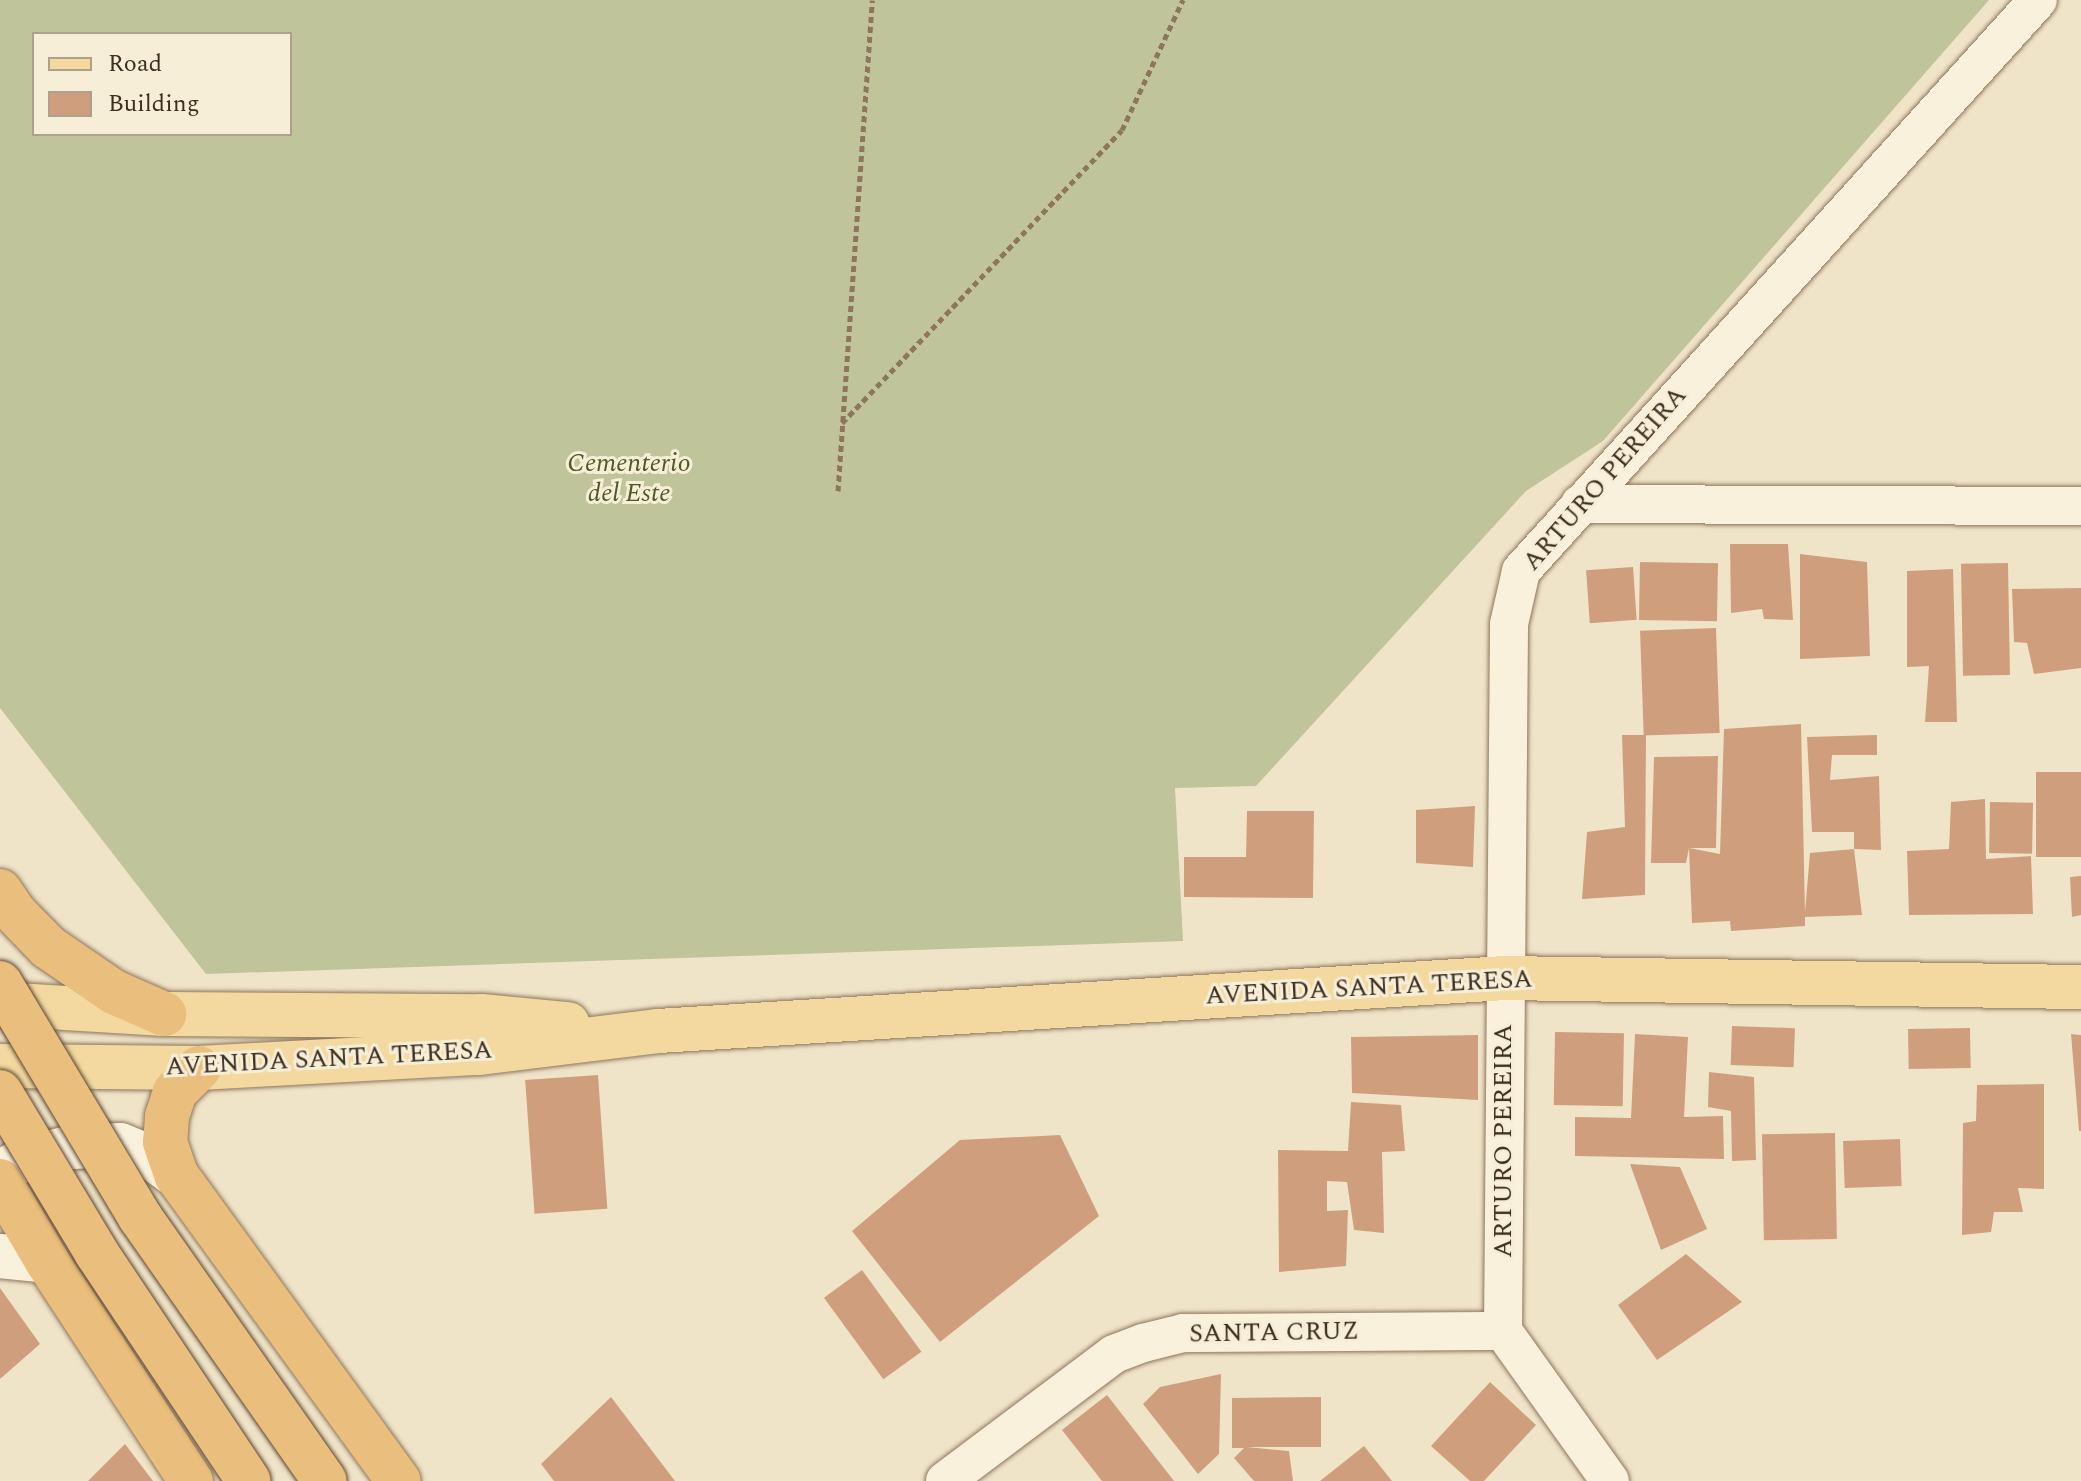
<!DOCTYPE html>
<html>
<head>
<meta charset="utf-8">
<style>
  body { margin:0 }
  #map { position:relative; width:2081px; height:1481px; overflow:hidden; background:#f0e4c8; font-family:Spectral,serif }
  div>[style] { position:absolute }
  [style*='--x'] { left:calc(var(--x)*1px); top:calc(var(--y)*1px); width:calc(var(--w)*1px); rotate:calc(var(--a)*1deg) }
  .cemetery>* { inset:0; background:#bfc49a }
  .building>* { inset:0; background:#cf9f7d; transform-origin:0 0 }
  .path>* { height:5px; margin-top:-2.5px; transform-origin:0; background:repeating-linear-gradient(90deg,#8d765c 0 6px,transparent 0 10px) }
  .roads { filter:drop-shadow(0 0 2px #8d765c) drop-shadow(0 0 2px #8d765c) }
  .minor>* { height:38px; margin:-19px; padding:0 19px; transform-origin:19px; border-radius:19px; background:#faf1dc }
  .secondary>* { height:44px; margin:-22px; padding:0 22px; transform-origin:22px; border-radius:22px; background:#faf1dc }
  .primary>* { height:44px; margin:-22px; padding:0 22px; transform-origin:22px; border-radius:22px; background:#f3d9a0 }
  .trunk>* { height:44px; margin:-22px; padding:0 22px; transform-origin:22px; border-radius:22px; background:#eabe7c }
  .bridges { filter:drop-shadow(0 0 2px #5b4430) drop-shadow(0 0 2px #5b4430) }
  .trunk-bridge>* { height:44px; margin:-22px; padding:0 22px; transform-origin:22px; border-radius:22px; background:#eabe7c }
  span { translate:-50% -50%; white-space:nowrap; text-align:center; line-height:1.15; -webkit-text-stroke:6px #f7eed8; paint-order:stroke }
  .park-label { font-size:26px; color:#4d5a26; font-style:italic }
  .street-label { font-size:26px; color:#3d2e20 }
  .legend { position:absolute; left:32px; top:32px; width:260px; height:104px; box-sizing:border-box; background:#f7eed8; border:2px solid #ada18e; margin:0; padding:10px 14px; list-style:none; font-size:24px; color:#3d2e20 }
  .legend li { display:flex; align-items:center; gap:16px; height:40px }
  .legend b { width:40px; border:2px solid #ada18e }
</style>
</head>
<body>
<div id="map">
  <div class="cemetery">
    <i style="clip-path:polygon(evenodd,0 0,1989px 0,1603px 441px,1526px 491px,1256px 786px,1175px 788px,1183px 941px,206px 974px,0 708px,0 0,34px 34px,290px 34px,290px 134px,34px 134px,34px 34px)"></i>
  </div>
  <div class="building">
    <i style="clip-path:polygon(1730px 544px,1788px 544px,1793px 620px,1764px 619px,1762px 609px,1731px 613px)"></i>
    <i style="clip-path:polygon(1800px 554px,1867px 562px,1870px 656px,1800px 659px)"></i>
    <i style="left:1640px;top:562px;width:78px;height:58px;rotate:1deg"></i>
    <i style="left:2008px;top:563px;width:112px;height:47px;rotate:89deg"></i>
    <i style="left:1633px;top:567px;width:53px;height:47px;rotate:86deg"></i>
    <i style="clip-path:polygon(1953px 569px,1957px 722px,1925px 722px,1929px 666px,1907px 667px,1907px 571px)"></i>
    <i style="clip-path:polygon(2081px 588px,2081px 668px,2034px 674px,2027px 643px,2014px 642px,2012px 589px)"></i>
    <i style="left:1716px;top:628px;width:105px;height:76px;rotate:88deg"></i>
    <i style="clip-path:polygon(1801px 724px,1805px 912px,1810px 853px,1854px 849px,1862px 915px,1805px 917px,1805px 926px,1731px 931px,1730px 921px,1692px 923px,1689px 848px,1720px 854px,1724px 729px)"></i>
    <i style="clip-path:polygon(1622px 735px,1646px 735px,1645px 895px,1582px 899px,1587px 832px,1625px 827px)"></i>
    <i style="clip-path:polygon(1877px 735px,1877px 755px,1832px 755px,1830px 780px,1879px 776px,1881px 850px,1854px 849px,1854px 832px,1812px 832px,1807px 737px)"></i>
    <i style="clip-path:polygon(1718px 756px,1716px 848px,1689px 848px,1686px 863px,1651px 863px,1654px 757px)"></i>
    <i style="left:2081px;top:772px;width:85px;height:45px;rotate:90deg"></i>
    <i style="clip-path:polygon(1985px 799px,1986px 859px,2031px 856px,2033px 914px,1909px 915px,1907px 851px,1949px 849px,1951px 802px)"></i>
    <i style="left:1990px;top:802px;width:43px;height:51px;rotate:1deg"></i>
    <i style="clip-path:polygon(1475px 806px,1473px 867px,1416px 863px,1416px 810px)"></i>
    <i style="clip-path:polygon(1247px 811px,1314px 811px,1313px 898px,1184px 897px,1184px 857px,1246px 857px)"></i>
    <i style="clip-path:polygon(2081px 876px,2081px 915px,2072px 917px,2070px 877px)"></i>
    <i style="left:1732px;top:1026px;width:63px;height:39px;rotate:2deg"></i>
    <i style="left:1970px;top:1028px;width:40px;height:62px;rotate:89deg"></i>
    <i style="left:1555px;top:1032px;width:69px;height:73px;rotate:1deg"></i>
    <i style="clip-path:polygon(1635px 1034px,1688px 1037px,1684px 1117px,1723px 1116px,1724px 1159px,1575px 1156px,1575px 1117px,1631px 1118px)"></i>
    <i style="clip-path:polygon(2071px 1034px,2081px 1035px,2081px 1131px,2079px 1131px)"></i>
    <i style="clip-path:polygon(1478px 1035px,1478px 1100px,1352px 1093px,1351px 1037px)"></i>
    <i style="clip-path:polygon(1709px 1072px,1754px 1077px,1756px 1160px,1732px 1161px,1731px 1111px,1708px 1107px)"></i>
    <i style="left:598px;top:1075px;width:134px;height:73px;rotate:86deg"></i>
    <i style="clip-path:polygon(2044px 1084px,2044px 1189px,2018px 1188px,2023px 1212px,1994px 1212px,1991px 1232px,1962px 1235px,1963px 1123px,1976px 1121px,1977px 1085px)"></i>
    <i style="clip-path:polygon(1351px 1102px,1401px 1105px,1405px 1151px,1382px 1152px,1384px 1233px,1354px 1230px,1347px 1182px,1327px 1181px,1327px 1211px,1348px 1210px,1346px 1266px,1279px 1272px,1278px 1150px,1348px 1151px)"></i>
    <i style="left:1835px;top:1133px;width:106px;height:73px;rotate:89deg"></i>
    <i style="clip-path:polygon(1060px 1135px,1099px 1216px,940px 1342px,852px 1231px,960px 1140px)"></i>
    <i style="left:1900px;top:1139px;width:47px;height:57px;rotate:88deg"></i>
    <i style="clip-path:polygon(1630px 1164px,1680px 1167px,1707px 1229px,1661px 1250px)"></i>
    <i style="clip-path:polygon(1686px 1254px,1742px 1302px,1657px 1360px,1618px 1305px)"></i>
    <i style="left:862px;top:1270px;width:101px;height:47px;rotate:54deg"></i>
    <i style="clip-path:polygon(0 1288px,40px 1344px,0 1379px)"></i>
    <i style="clip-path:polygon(1221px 1374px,1219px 1454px,1198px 1474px,1143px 1404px,1160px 1387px)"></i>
    <i style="clip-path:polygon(1490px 1382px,1536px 1425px,1484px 1481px,1470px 1481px,1431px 1446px)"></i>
    <i style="clip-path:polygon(1107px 1395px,1174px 1481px,1102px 1481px,1062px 1430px)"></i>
    <i style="clip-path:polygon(611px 1397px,675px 1481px,554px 1481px,541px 1464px)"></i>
    <i style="clip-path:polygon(1321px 1397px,1321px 1447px,1247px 1447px,1289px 1451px,1293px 1481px,1254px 1481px,1234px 1458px,1244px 1448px,1232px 1448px,1232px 1398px)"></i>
    <i style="clip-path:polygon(125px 1444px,153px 1481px,88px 1481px)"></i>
    <i style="clip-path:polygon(1364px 1446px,1392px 1481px,1320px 1481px)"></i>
  </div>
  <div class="path">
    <i style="--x:842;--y:423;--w:405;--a:-46.3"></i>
    <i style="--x:1122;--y:130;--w:144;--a:-64.9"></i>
    <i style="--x:838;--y:491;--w:492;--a:-86"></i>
  </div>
  <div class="roads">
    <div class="minor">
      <i style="--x:1580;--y:504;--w:501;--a:0.23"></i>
      <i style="--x:1503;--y:1331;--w:707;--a:-89.51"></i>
      <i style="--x:1509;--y:624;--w:54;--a:-77.2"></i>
      <i style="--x:1521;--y:571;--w:770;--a:-47.84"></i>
      <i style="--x:1503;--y:1331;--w:184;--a:54.5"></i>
      <i style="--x:945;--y:1481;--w:211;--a:-36.9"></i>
      <i style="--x:1114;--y:1354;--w:31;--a:-21"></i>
      <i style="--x:1143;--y:1343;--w:41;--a:-14"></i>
      <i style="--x:1183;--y:1333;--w:320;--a:-0.4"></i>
    </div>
    <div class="secondary">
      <i style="--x:0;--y:1173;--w:26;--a:-31"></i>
      <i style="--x:22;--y:1160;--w:52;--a:-14.6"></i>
      <i style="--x:72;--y:1147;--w:48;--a:-2.4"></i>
      <i style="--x:120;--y:1145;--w:35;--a:22"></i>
      <i style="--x:152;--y:1158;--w:31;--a:36"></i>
      <i style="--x:0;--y:1256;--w:47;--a:6.1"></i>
    </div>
    <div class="primary">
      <i style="--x:0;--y:1004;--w:164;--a:3.5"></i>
      <i style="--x:164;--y:1014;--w:317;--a:0.4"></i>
      <i style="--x:481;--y:1016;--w:87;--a:5.3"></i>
      <i style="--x:0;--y:1066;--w:199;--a:0.6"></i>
      <i style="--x:199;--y:1068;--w:280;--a:-3.1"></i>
      <i style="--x:479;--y:1053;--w:180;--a:-7"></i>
      <i style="--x:658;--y:1031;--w:849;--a:-3.58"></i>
      <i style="--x:1505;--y:978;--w:576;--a:0.9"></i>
    </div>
    <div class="trunk">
      <i style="--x:0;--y:891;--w:25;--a:56"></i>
      <i style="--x:14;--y:912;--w:49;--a:45.8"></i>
      <i style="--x:48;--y:947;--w:80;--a:34.3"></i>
      <i style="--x:114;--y:992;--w:55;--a:23.7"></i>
      <i style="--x:199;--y:1068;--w:34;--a:135"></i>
      <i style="--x:175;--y:1092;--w:25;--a:108"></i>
      <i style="--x:167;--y:1116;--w:26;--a:94"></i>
      <i style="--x:165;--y:1142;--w:36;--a:71"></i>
      <i style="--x:177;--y:1176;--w:377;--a:54"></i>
      <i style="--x:0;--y:1181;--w:93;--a:59.6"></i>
      <i style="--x:47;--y:1261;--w:263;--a:56.8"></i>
    </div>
  </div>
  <div class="bridges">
    <div class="trunk-bridge">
      <i style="--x:0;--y:983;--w:273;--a:59.1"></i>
      <i style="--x:140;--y:1217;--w:322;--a:55"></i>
      <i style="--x:0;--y:1092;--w:187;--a:59"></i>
      <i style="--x:96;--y:1252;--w:275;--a:56.3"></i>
    </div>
  </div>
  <div class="park-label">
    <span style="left:629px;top:479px">Cementerio<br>del Este</span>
  </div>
  <div class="street-label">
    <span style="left:1605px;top:479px;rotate:-49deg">ARTURO PEREIRA</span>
    <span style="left:1369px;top:988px;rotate:-3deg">AVENIDA SANTA TERESA</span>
    <span style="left:329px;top:1059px;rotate:-3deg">AVENIDA SANTA TERESA</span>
    <span style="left:1504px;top:1141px;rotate:-90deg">ARTURO PEREIRA</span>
    <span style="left:1274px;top:1333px;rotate:-1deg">SANTA CRUZ</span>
  </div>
  <ul class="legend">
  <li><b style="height:10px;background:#f3d9a0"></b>Road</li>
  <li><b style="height:22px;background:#cf9f7d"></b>Building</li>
  </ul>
</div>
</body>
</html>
